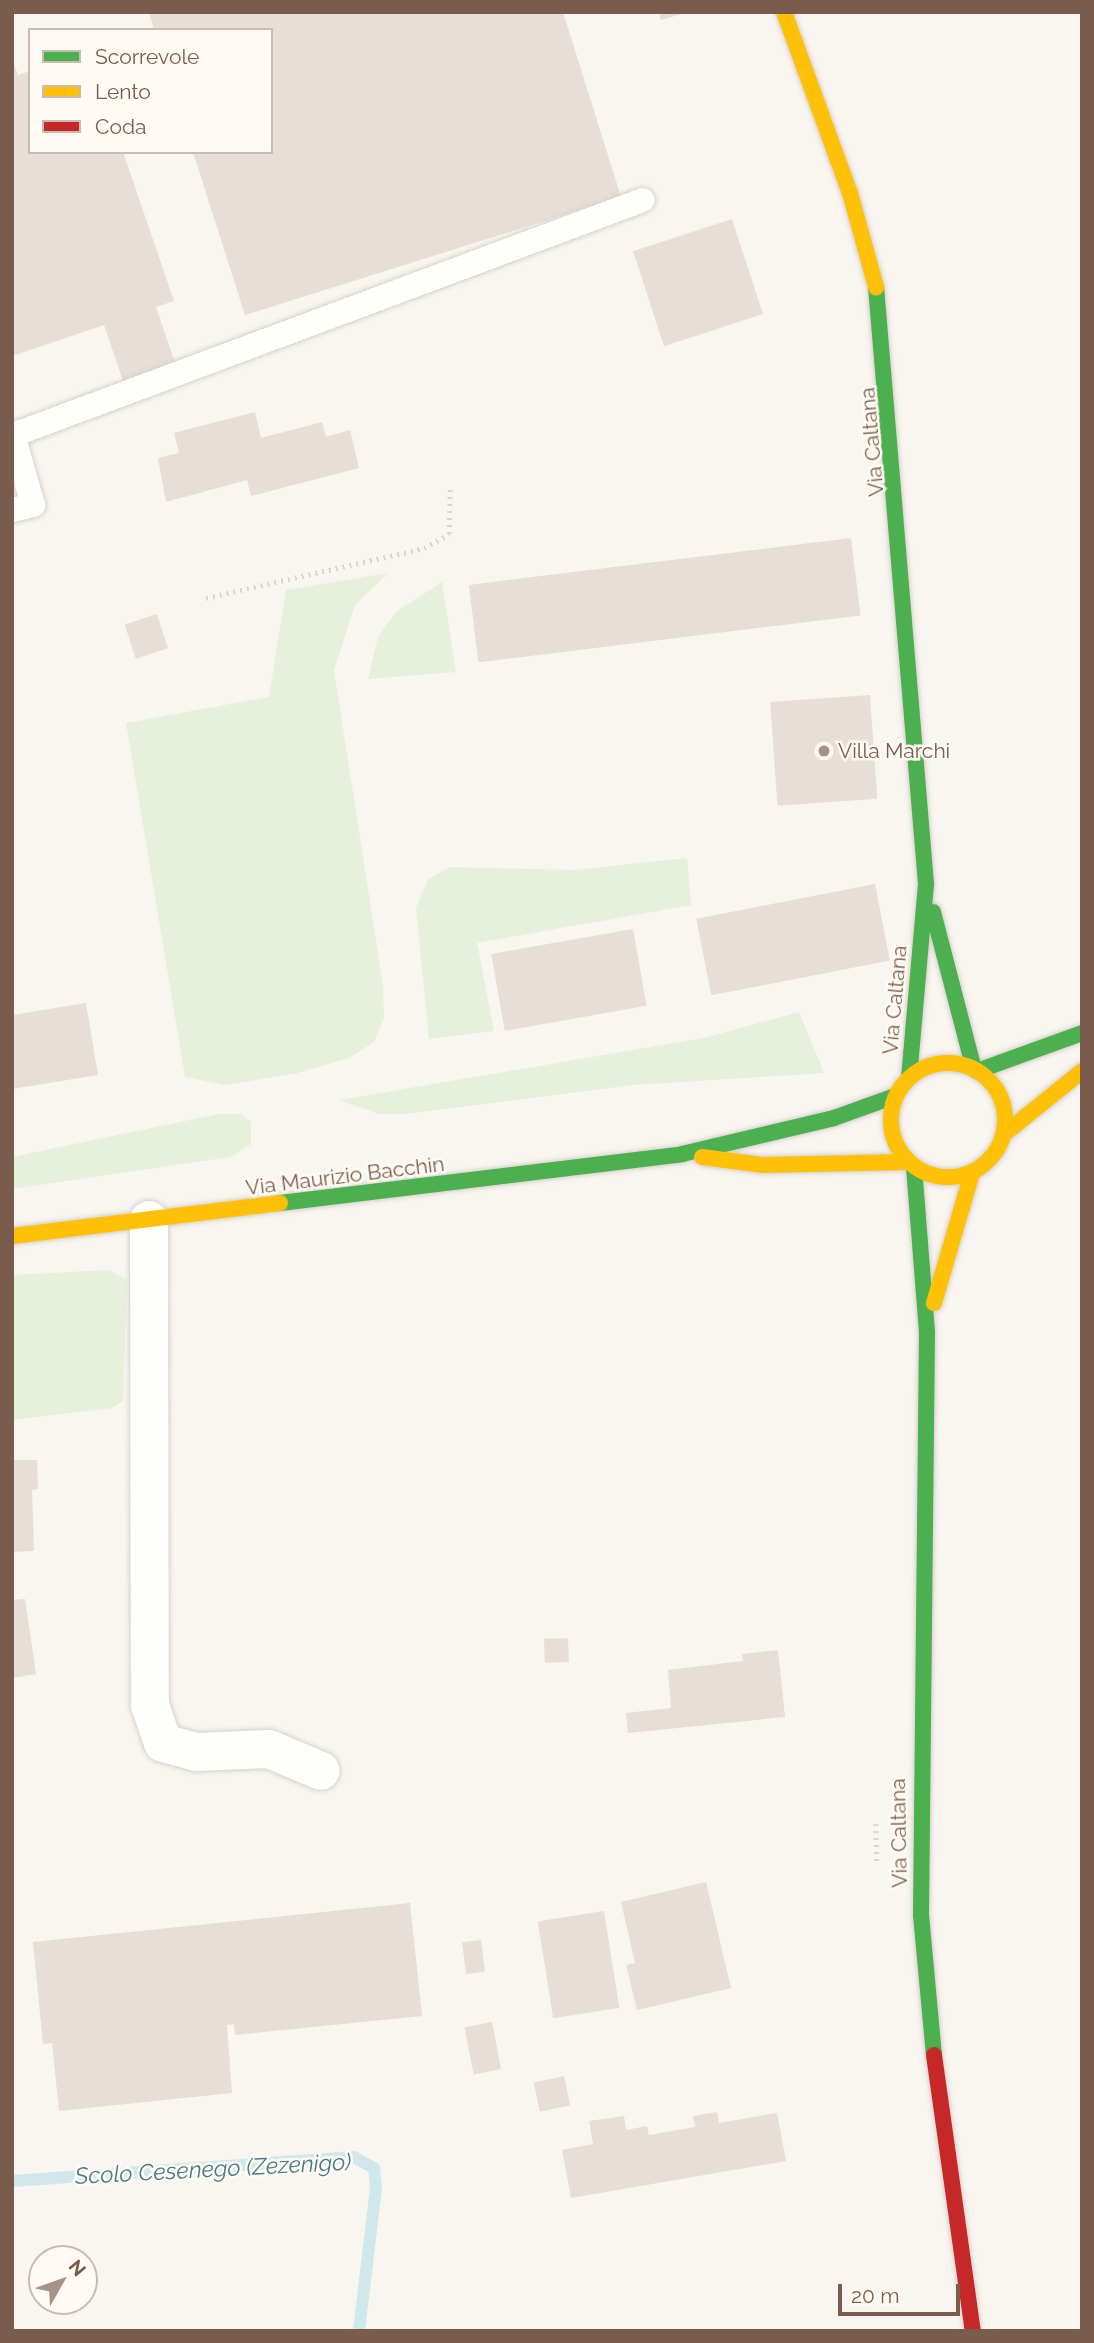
<!DOCTYPE html>
<html>
<head>
<meta charset="utf-8">
<style>
  body { margin:0 }
  #map { position:relative; width:1094px; height:2343px; overflow:hidden; background:#f9f5f0; font-family:Raleway,sans-serif }
  div>[style] { position:absolute }
  [style*='--x'] { left:calc(var(--x)*1px); top:calc(var(--y)*1px); width:calc(var(--w)*1px); rotate:calc(var(--a)*1deg) }
  .green>* { inset:0; background:#e7f0db }
  .stream>* { height:12px; margin:-6px; padding:0 6px; transform-origin:6px; border-radius:6px; background:#d0e8ea }
  .building>* { inset:0; background:#e6ded7; transform-origin:0 0 }
  .path>* { height:4.5px; margin-top:-2.25px; transform-origin:0; background:repeating-linear-gradient(90deg,#dcd5d0 0 2px,transparent 0 7px) }
  .roads { filter:drop-shadow(0 0 2px #d7d1cb) drop-shadow(0 0 2px #d7d1cb) }
  .lane>* { height:24px; margin:-12px; padding:0 12px; transform-origin:12px; border-radius:12px; background:#fefefd }
  .street>* { height:38px; margin:-19px; padding:0 19px; transform-origin:19px; border-radius:19px; background:#fefefd }
  .fast>* { height:16px; margin:-8px; padding:0 8px; transform-origin:8px; border-radius:8px; background:#4caf50 }
  .slow>* { height:16px; margin:-8px; padding:0 8px; transform-origin:8px; border-radius:8px; background:#ffc107 }
  .slow>.ring { margin:-8px; padding:0; box-sizing:content-box; background:none; border:16px solid #ffc107; border-radius:50% }
  .jam>* { height:16px; margin:-8px; padding:0 8px; transform-origin:8px; border-radius:8px; background:#c62828 }
  .dots>* { width:19px; height:19px; translate:-50% -50%; box-sizing:border-box; border:4px solid #fffaf3; border-radius:50% }
  span { translate:-50% -50%; white-space:nowrap; text-align:center; line-height:1.15; -webkit-text-stroke:5px #fffaf3; paint-order:stroke }
  .street-label { font-size:21px; color:#7a5c4d }
  .poi-label { font-size:21px; color:#7a5c4d }
  .left { translate:0 -50%; text-align:left }
  .water-label { font-size:23px; color:#437c86; font-style:italic }
  .frame { position:absolute; inset:0; border:14px solid #7a5c4d; pointer-events:none }
  .legend { position:absolute; left:28px; top:28px; width:245px; height:126px; box-sizing:border-box; background:#fffaf3; border:2px solid #cabbb1; margin:0; padding:9px 12px; list-style:none; font-size:21px; color:#7a5c4d }
  .legend li { display:flex; align-items:center; gap:14px; height:35px }
  .legend b { width:35px; border:2px solid #cabbb1 }
  .north { position:absolute; left:28px; top:2245px; width:70px; height:70px; box-sizing:border-box; background:#fffaf3; border:2px solid #cabbb1; border-radius:50%; rotate:50deg; font-size:19px; font-weight:700; line-height:28px; text-align:center; color:#7a5c4d }
  .north::after { content:''; display:block; margin:auto; width:24px; height:32px; background:#a69286; clip-path:polygon(50% 0,100% 100%,50% 72%,0 100%) }
  .scale { position:absolute; left:838px; top:2284px; width:122px; height:32px; box-sizing:border-box; border:4px solid #7a5c4d; border-top:0; padding-left:9px; font-size:21px; line-height:24px; white-space:nowrap; color:#7a5c4d; -webkit-text-stroke:5px #fffaf3; paint-order:stroke }
</style>
</head>
<body>
<div id="map">
  <div class="green">
    <i style="clip-path:polygon(388px 573px,355px 605px,334px 670px,383px 986px,384px 1017px,374px 1042px,349px 1058px,297px 1073px,225px 1085px,185px 1077px,126px 723px,269px 697px,286px 590px)"></i>
    <i style="clip-path:polygon(442px 582px,456px 672px,368px 679px,378px 637px,396px 612px)"></i>
    <i style="clip-path:polygon(687px 858px,691px 905px,477px 943px,494px 1031px,429px 1039px,416px 908px,428px 879px,450px 867px,575px 870px)"></i>
    <i style="clip-path:polygon(799px 1012px,824px 1073px,633px 1085px,406px 1114px,379px 1114px,339px 1100px,704px 1038px)"></i>
    <i style="clip-path:polygon(218px 1114px,241px 1114px,251px 1122px,251px 1144px,230px 1157px,12px 1189px,12px 1157px)"></i>
    <i style="clip-path:polygon(109px 1270px,127px 1280px,123px 1401px,112px 1408px,12px 1420px,12px 1275px)"></i>
  </div>
  <div class="stream">
    <i style="--x:12;--y:2181;--w:343;--a:-4"></i>
    <i style="--x:354;--y:2157;--w:23;--a:29"></i>
    <i style="--x:374;--y:2168;--w:20;--a:84"></i>
    <i style="--x:376;--y:2188;--w:144;--a:96.8"></i>
  </div>
  <div class="building">
    <i style="clip-path:polygon(149px 12px,563px 12px,621px 197px,245px 315px,193px 152px,271px 152px,271px 30px,154px 30px)"></i>
    <i style="clip-path:polygon(659px 12px,685px 12px,685px 13px,661px 20px)"></i>
    <i style="clip-path:polygon(12px 59px,18px 75px,30px 71px,30px 152px,123px 152px,174px 301px,156px 307px,175px 363px,123px 381px,104px 325px,12px 356px)"></i>
    <i style="left:732px;top:219px;width:100px;height:104px;rotate:72deg"></i>
    <i style="clip-path:polygon(255px 412px,261px 438px,322px 422px,326px 437px,350px 430px,359px 468px,251px 496px,247px 480px,166px 502px,158px 458px,179px 453px,174px 433px)"></i>
    <i style="left:851px;top:538px;width:78px;height:385px;rotate:83deg"></i>
    <i style="left:157px;top:614px;width:36px;height:34px;rotate:72deg"></i>
    <i style="left:870px;top:695px;width:104px;height:100px;rotate:86deg"></i>
    <i style="left:875px;top:884px;width:78px;height:182px;rotate:79deg"></i>
    <i style="left:633px;top:929px;width:78px;height:144px;rotate:80deg"></i>
    <i style="clip-path:polygon(86px 1003px,98px 1075px,12px 1089px,12px 1015px)"></i>
    <i style="clip-path:polygon(12px 1460px,37px 1460px,38px 1489px,32px 1490px,34px 1551px,12px 1552px)"></i>
    <i style="clip-path:polygon(25px 1599px,36px 1674px,12px 1678px,12px 1600px)"></i>
    <i style="left:568px;top:1638px;width:24px;height:24px;rotate:88deg"></i>
    <i style="clip-path:polygon(778px 1650px,785px 1717px,628px 1733px,626px 1713px,671px 1708px,668px 1670px,743px 1661px,742px 1654px)"></i>
    <i style="clip-path:polygon(706px 1882px,731px 1988px,637px 2010px,626px 1965px,635px 1963px,621px 1902px)"></i>
    <i style="clip-path:polygon(410px 1903px,422px 2016px,235px 2035px,234px 2024px,227px 2025px,232px 2093px,59px 2111px,52px 2043px,43px 2044px,33px 1942px)"></i>
    <i style="left:604px;top:1911px;width:98px;height:67px;rotate:81deg"></i>
    <i style="left:481px;top:1940px;width:32px;height:19px;rotate:83deg"></i>
    <i style="left:492px;top:2022px;width:48px;height:28px;rotate:79deg"></i>
    <i style="left:564px;top:2076px;width:30px;height:31px;rotate:78deg"></i>
    <i style="clip-path:polygon(717px 2112px,719px 2123px,777px 2113px,786px 2161px,571px 2198px,562px 2150px,593px 2144px,589px 2121px,624px 2116px,626px 2130px,647px 2126px,649px 2135px,695px 2127px,693px 2116px)"></i>
  </div>
  <div class="path">
    <i style="--x:206;--y:598;--w:224;--a:-12.9"></i>
    <i style="--x:424;--y:548;--w:29;--a:-29"></i>
    <i style="--x:449;--y:534;--w:48;--a:-88.8"></i>
    <i style="--x:876;--y:1824;--w:41;--a:88.6"></i>
  </div>
  <div class="roads">
    <div class="lane">
      <i style="--x:12;--y:510;--w:22;--a:-13"></i>
      <i style="--x:33;--y:505;--w:73;--a:-105.9"></i>
      <i style="--x:13;--y:435;--w:672;--a:-20.46"></i>
    </div>
    <div class="street">
      <i style="--x:149;--y:1220;--w:485;--a:89.9"></i>
      <i style="--x:150;--y:1705;--w:40;--a:71.1"></i>
      <i style="--x:163;--y:1743;--w:35;--a:15"></i>
      <i style="--x:197;--y:1752;--w:72;--a:-2.4"></i>
      <i style="--x:269;--y:1749;--w:56;--a:22.9"></i>
    </div>
    <div class="fast">
      <i style="--x:876;--y:287;--w:599;--a:85.21"></i>
      <i style="--x:926;--y:884;--w:194;--a:95"></i>
      <i style="--x:933;--y:912;--w:162;--a:75.4"></i>
      <i style="--x:977;--y:1071;--w:112;--a:-19.9"></i>
      <i style="--x:914;--y:1167;--w:166;--a:85.5"></i>
      <i style="--x:927;--y:1332;--w:583;--a:90.59"></i>
      <i style="--x:921;--y:1915;--w:141;--a:84.7"></i>
      <i style="--x:280;--y:1203;--w:405;--a:-6.9"></i>
      <i style="--x:682;--y:1154;--w:156;--a:-13.3"></i>
      <i style="--x:834;--y:1118;--w:65;--a:-19.8"></i>
    </div>
    <div class="slow">
      <i style="--x:784;--y:12;--w:193;--a:70"></i>
      <i style="--x:850;--y:193;--w:98;--a:74.5"></i>
      <i class="ring" style="left:891px;top:1063px;width:98px;height:98px"></i>
      <i style="--x:1004;--y:1134;--w:100;--a:-38.9"></i>
      <i style="--x:702;--y:1157;--w:62;--a:7.5"></i>
      <i style="--x:763;--y:1165;--w:145;--a:-1.2"></i>
      <i style="--x:12;--y:1236;--w:270;--a:-7"></i>
      <i style="--x:934;--y:1303;--w:135;--a:-73.7"></i>
    </div>
    <div class="jam">
      <i style="--x:934;--y:2055;--w:279;--a:82"></i>
    </div>
  </div>
  <div class="dots">
    <i style="left:824px;top:751px;background:#a69286"></i>
  </div>
  <div class="street-label">
    <span style="left:872px;top:442px;rotate:-95deg">Via Caltana</span>
    <span style="left:895px;top:1000px;rotate:-85deg">Via Caltana</span>
    <span style="left:345px;top:1176px;rotate:-7deg">Via Maurizio Bacchin</span>
    <span style="left:899px;top:1833px;rotate:-91deg">Via Caltana</span>
  </div>
  <div class="poi-label">
    <span class="left" style="left:838px;top:751px">Villa Marchi</span>
  </div>
  <div class="water-label">
    <span style="left:213px;top:2169px;rotate:-3deg">Scolo Cesenego (Zezenigo)</span>
  </div>
  <div class="frame"></div>
  <ul class="legend">
  <li><b style="height:9px;background:#4caf50"></b>Scorrevole</li>
  <li><b style="height:9px;background:#ffc107"></b>Lento</li>
  <li><b style="height:9px;background:#c62828"></b>Coda</li>
  </ul>
  <div class="north">N</div>
  <div class="scale">20 m</div>
</div>
</body>
</html>
